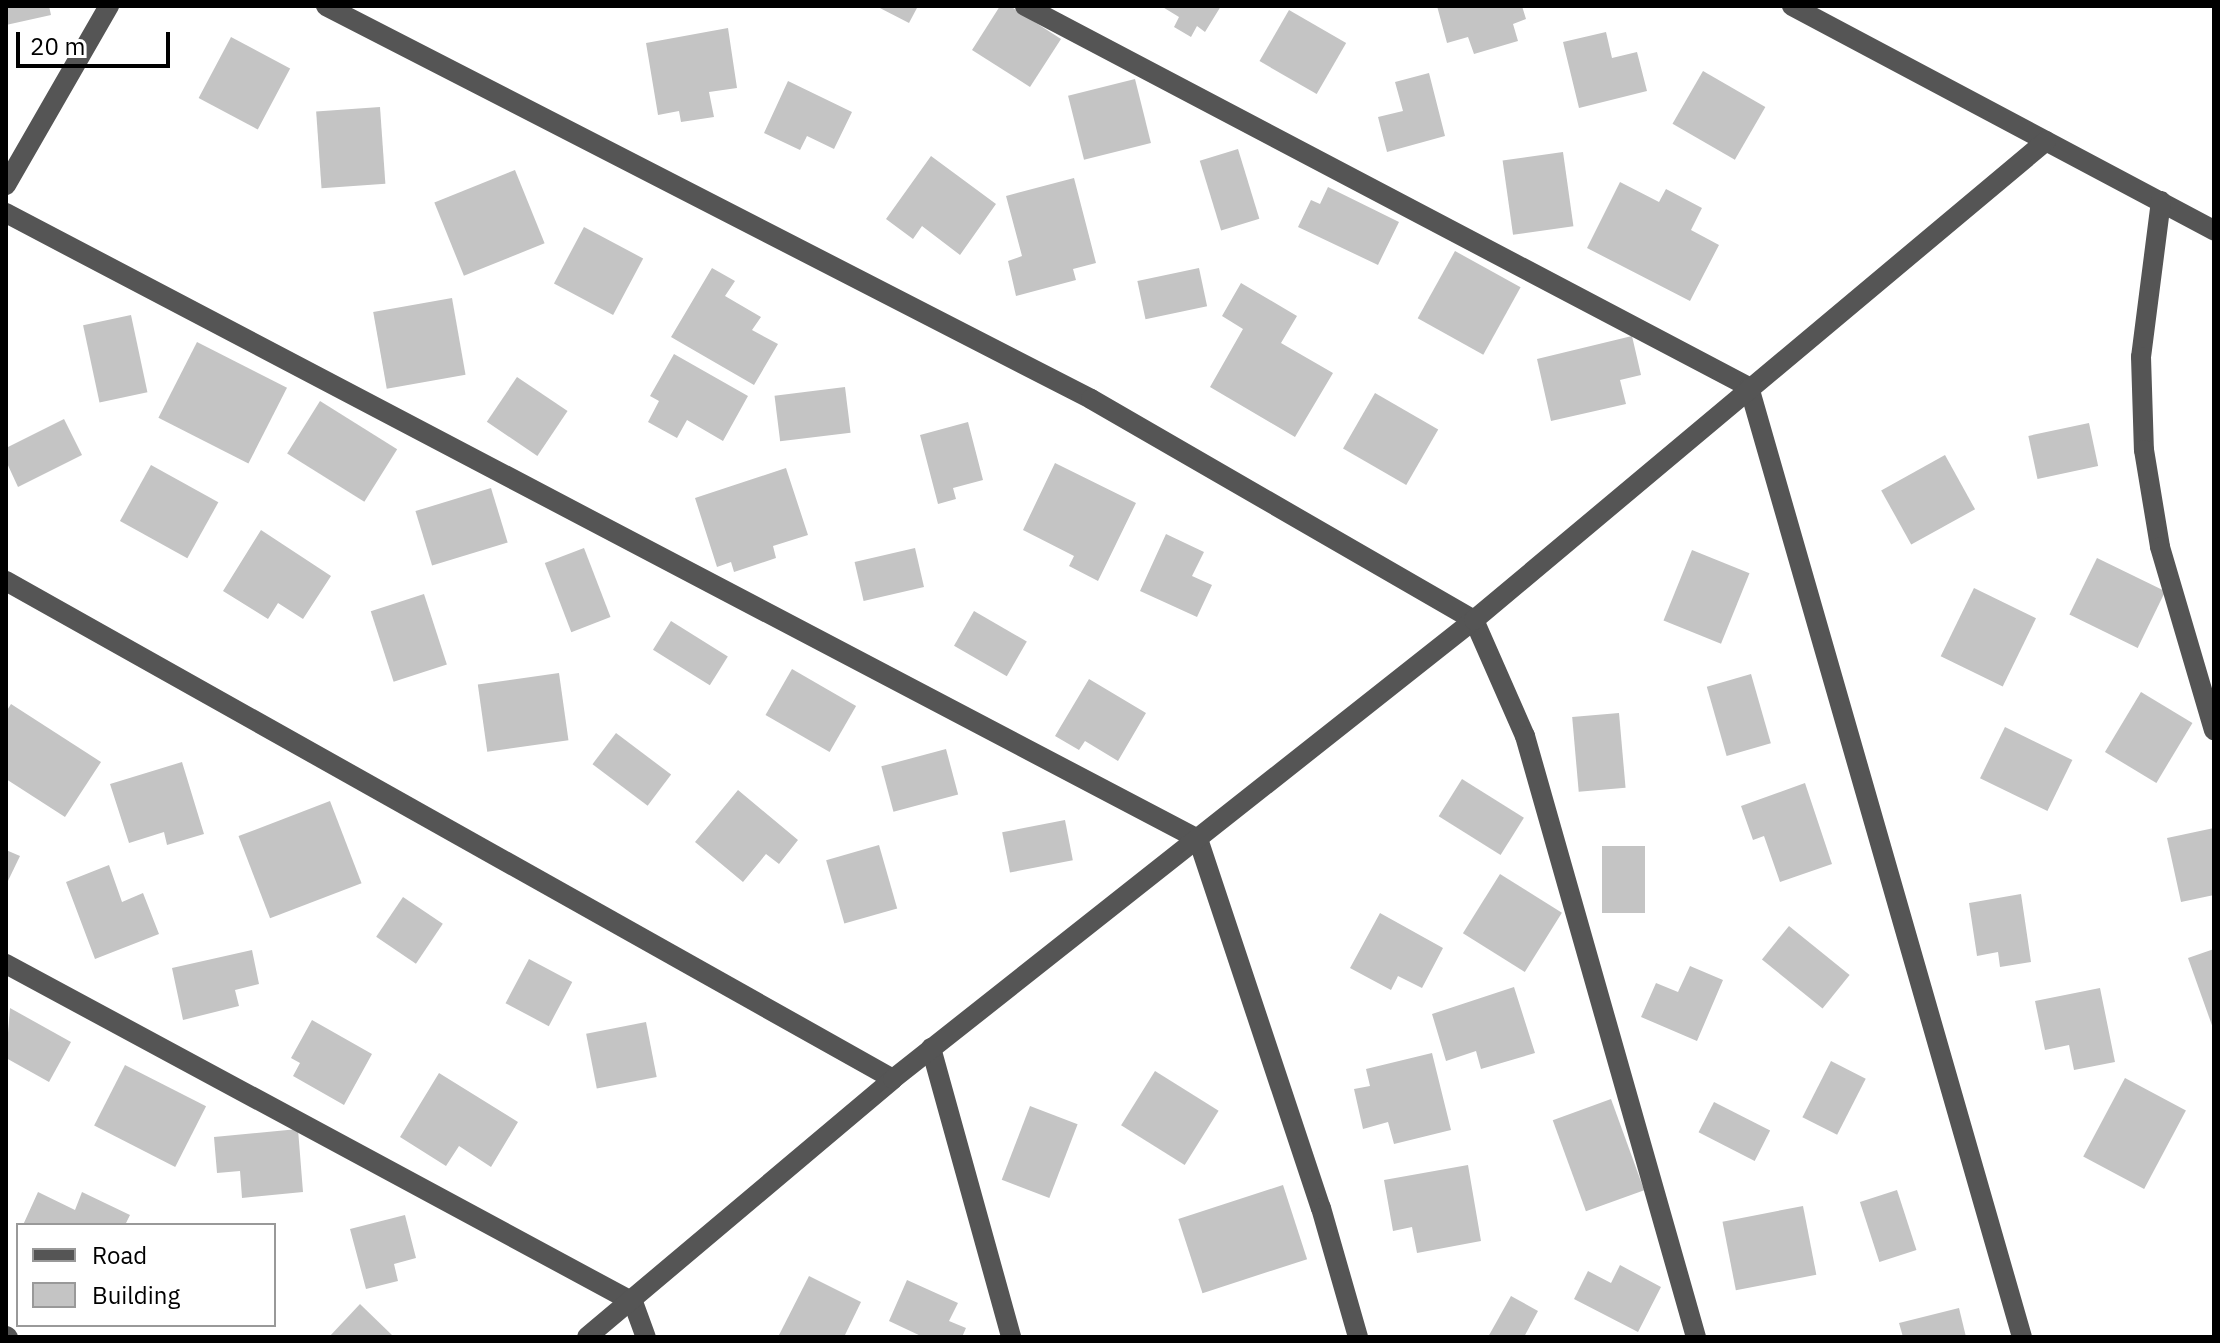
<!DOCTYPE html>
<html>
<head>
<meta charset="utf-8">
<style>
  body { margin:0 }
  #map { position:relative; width:2220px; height:1343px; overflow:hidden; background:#fff; font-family:"IBM Plex Sans",sans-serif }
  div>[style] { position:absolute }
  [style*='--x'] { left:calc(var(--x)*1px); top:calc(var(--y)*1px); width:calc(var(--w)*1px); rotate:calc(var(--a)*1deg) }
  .building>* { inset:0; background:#c4c4c4; transform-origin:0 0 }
  .minor>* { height:20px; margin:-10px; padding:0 10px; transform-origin:10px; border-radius:10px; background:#555 }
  span { translate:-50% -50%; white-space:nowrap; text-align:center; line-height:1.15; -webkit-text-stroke:6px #fff; paint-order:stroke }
  .frame { position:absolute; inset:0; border:8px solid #000; pointer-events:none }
  .legend { position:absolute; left:16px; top:1223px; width:260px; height:104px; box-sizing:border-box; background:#fff; border:2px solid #999; margin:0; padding:10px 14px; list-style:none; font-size:24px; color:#000 }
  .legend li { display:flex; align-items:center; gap:16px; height:40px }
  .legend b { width:40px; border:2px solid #999 }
  .scale { position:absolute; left:16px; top:32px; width:154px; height:36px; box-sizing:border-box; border:4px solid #000; border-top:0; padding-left:10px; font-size:24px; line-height:28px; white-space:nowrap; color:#000; -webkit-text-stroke:6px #fff; paint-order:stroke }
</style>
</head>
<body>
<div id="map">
  <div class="building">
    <i style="clip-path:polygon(6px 6px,49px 6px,51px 15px,6px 25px)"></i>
    <i style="clip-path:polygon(876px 6px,918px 6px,909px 23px)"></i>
    <i style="clip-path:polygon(1000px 6px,1010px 6px,1061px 39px,1030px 87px,972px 50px)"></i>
    <i style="clip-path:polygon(1161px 6px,1221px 6px,1205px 32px,1197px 26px,1191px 37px,1174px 27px,1179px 17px)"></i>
    <i style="clip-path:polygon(1437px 6px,1522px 6px,1526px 19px,1513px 24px,1518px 41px,1474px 54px,1468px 37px,1447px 43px)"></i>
    <i style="left:1289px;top:10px;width:66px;height:59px;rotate:30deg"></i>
    <i style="clip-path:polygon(728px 28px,737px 88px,709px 92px,714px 117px,681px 122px,679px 111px,658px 115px,646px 43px)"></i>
    <i style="clip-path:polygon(1606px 32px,1612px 58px,1637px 52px,1647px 91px,1579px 108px,1563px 42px)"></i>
    <i style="left:231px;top:37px;width:67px;height:69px;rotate:28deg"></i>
    <i style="left:1703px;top:71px;width:72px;height:61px;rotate:30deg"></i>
    <i style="clip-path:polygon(1429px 73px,1445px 136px,1387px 152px,1378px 117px,1403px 111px,1395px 82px)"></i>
    <i style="left:1135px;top:79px;width:66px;height:69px;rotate:76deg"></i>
    <i style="clip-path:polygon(788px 81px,852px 112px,834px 149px,807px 136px,800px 150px,764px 133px)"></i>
    <i style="left:380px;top:107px;width:77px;height:64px;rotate:86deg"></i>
    <i style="left:1238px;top:149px;width:73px;height:40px;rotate:73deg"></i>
    <i style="left:1563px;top:152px;width:75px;height:61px;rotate:82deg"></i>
    <i style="clip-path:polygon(931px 156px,996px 204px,960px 255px,922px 226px,913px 239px,886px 219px)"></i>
    <i style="left:515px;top:170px;width:79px;height:87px;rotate:68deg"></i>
    <i style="clip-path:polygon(1074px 178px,1096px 263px,1073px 269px,1076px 280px,1016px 296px,1008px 261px,1022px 256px,1006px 196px)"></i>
    <i style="clip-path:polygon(1620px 182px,1659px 202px,1666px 189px,1702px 208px,1691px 230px,1719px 245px,1690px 301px,1587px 248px)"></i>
    <i style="clip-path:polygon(1328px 187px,1399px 222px,1378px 265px,1298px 227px,1311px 200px,1320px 204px)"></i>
    <i style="left:584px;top:227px;width:67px;height:64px;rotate:28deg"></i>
    <i style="left:1455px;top:251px;width:75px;height:77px;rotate:29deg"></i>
    <i style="clip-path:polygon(712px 268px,735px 281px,725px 296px,761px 317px,752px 330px,778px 344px,754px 385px,671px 337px)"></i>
    <i style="left:1199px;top:268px;width:39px;height:63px;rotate:78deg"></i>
    <i style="clip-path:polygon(1241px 283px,1297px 316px,1281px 343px,1333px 373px,1295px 437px,1210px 387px,1243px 329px,1222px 316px)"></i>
    <i style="left:452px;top:298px;width:78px;height:80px;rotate:80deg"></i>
    <i style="left:131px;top:315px;width:79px;height:49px;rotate:78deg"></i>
    <i style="clip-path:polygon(1632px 336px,1641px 375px,1620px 380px,1626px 404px,1551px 421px,1537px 359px)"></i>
    <i style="left:197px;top:342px;width:101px;height:85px;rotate:27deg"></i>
    <i style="clip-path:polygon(674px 354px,748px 396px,723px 441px,687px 420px,677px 438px,648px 422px,659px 401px,650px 396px)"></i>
    <i style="left:517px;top:377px;width:61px;height:54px;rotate:34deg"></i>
    <i style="left:845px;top:387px;width:46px;height:71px;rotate:83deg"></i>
    <i style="left:1375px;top:393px;width:73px;height:64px;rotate:30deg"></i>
    <i style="left:320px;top:401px;width:91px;height:62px;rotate:32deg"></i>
    <i style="clip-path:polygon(64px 419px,82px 455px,18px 487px,6px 461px,6px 448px)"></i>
    <i style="clip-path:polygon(968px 422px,983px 480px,953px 488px,956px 499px,938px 504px,920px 435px)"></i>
    <i style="left:2089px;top:423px;width:44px;height:62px;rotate:78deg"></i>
    <i style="left:1945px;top:455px;width:62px;height:73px;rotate:61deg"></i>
    <i style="clip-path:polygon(1055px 463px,1136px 503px,1098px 581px,1069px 566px,1074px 556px,1023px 530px)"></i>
    <i style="left:151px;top:465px;width:77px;height:64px;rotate:29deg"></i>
    <i style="clip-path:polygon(786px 468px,808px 535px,773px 546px,776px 558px,734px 572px,731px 562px,717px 567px,695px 498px)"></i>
    <i style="left:491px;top:488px;width:57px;height:79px;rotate:73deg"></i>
    <i style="clip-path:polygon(261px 530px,331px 576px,303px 619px,278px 603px,268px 619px,223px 591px)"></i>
    <i style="clip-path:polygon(1166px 534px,1204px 552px,1192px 576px,1212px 585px,1197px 617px,1140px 591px)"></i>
    <i style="left:584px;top:548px;width:74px;height:42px;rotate:69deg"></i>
    <i style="left:915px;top:548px;width:40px;height:62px;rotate:77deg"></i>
    <i style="left:1692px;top:550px;width:62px;height:76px;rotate:22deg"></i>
    <i style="left:2097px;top:558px;width:76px;height:63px;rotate:26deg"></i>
    <i style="left:1974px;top:588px;width:69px;height:76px;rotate:26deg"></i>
    <i style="left:424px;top:594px;width:74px;height:56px;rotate:72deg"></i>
    <i style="left:974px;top:611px;width:61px;height:40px;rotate:30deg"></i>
    <i style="left:671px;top:621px;width:67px;height:34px;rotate:32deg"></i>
    <i style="left:792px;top:669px;width:74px;height:53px;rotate:30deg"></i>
    <i style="left:559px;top:673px;width:68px;height:82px;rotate:82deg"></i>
    <i style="left:1751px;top:674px;width:72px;height:46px;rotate:74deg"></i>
    <i style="clip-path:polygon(1089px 679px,1146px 713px,1118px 761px,1085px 741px,1079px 750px,1055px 736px)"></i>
    <i style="left:2141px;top:692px;width:60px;height:70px;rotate:31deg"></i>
    <i style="clip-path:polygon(11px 704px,101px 762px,65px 817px,6px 779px,6px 712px)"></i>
    <i style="left:1619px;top:713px;width:75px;height:47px;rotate:85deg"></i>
    <i style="left:2005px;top:727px;width:75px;height:57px;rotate:26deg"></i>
    <i style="left:616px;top:733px;width:69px;height:39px;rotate:37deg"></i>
    <i style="left:946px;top:749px;width:47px;height:67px;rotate:75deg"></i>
    <i style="clip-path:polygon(182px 762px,204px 834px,167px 845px,164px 832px,129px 843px,110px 784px)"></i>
    <i style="left:1462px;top:779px;width:73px;height:44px;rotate:32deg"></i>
    <i style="clip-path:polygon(1805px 783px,1832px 864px,1780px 882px,1764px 836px,1753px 840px,1741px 806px)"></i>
    <i style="clip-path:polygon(738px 790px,798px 840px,779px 864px,766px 854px,743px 882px,695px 842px)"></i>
    <i style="left:330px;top:801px;width:88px;height:98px;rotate:69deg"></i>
    <i style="left:1065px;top:820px;width:41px;height:64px;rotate:79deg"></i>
    <i style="clip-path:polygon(2214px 828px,2214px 895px,2181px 902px,2167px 838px)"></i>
    <i style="left:879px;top:845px;width:66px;height:55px;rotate:74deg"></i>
    <i style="left:1645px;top:846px;width:67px;height:43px;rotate:90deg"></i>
    <i style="clip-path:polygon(6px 850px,20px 856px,6px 885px)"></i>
    <i style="clip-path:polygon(109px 865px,122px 902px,143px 893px,159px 934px,95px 959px,66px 882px)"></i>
    <i style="left:1500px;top:874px;width:73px;height:70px;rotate:32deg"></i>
    <i style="clip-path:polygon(2021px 894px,2031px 962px,2000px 967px,1998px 952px,1977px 956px,1969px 903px)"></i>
    <i style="left:403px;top:897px;width:48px;height:48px;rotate:34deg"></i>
    <i style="clip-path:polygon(1380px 913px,1443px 948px,1422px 988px,1398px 976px,1391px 990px,1350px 968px)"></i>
    <i style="left:1789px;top:926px;width:78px;height:43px;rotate:39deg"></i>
    <i style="clip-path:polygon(2214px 949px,2214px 1031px,2188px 958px)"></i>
    <i style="clip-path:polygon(252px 950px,259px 984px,235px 990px,239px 1006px,183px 1020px,172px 968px)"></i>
    <i style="left:529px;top:959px;width:49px;height:50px;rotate:28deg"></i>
    <i style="clip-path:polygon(1690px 966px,1723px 980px,1697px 1041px,1641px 1017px,1656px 983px,1678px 992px)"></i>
    <i style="clip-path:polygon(1514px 987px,1535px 1053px,1481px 1069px,1476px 1051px,1446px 1061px,1432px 1014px)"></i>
    <i style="clip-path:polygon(2100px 988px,2115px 1062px,2074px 1070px,2069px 1045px,2045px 1050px,2035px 1001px)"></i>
    <i style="clip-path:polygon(10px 1008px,71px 1042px,49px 1082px,6px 1058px)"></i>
    <i style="clip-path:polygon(312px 1020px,372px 1054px,344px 1105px,293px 1076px,300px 1063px,291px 1058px)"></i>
    <i style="left:646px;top:1022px;width:56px;height:61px;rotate:79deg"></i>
    <i style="clip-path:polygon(1432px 1053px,1451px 1130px,1394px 1144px,1388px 1122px,1363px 1129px,1354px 1089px,1370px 1086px,1366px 1069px)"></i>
    <i style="left:1831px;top:1061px;width:39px;height:63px;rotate:27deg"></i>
    <i style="left:125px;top:1065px;width:91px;height:68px;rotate:27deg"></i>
    <i style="left:1155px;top:1071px;width:75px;height:64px;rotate:32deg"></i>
    <i style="clip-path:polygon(439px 1073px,518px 1122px,491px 1167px,459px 1146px,446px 1166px,400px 1137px)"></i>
    <i style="left:2125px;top:1078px;width:69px;height:89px;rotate:28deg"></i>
    <i style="left:1611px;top:1099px;width:97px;height:62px;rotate:70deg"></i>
    <i style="left:1714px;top:1102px;width:63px;height:34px;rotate:27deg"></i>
    <i style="left:1030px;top:1106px;width:51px;height:79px;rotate:21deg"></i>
    <i style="clip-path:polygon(298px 1129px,303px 1192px,242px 1198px,240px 1171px,217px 1173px,214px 1137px)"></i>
    <i style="clip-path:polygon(1468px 1165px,1481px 1241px,1417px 1253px,1412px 1227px,1393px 1231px,1384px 1180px)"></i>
    <i style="left:1283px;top:1185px;width:78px;height:110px;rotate:72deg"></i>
    <i style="left:1897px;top:1190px;width:63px;height:39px;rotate:72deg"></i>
    <i style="clip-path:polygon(38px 1192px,75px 1210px,82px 1192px,130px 1215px,125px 1225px,23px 1225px)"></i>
    <i style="left:1803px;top:1206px;width:70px;height:82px;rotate:79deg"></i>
    <i style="clip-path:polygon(405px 1215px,416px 1258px,394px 1264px,398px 1281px,366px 1289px,350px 1229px)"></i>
    <i style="clip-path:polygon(1620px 1265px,1661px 1287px,1638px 1332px,1574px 1299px,1588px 1271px,1611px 1283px)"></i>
    <i style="clip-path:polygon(809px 1276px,861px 1302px,844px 1337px,778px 1337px)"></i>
    <i style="clip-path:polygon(907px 1280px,958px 1303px,949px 1321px,966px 1328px,962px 1337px,923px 1337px,889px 1321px)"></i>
    <i style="clip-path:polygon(1511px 1296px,1538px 1311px,1524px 1337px,1488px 1337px)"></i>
    <i style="clip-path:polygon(360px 1304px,394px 1337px,329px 1337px)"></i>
    <i style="clip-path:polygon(1959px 1308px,1966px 1337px,1903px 1337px,1899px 1323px)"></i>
  </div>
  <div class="minor">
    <i style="--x:326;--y:6;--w:860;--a:27.19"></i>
    <i style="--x:1091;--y:399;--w:442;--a:30"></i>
    <i style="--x:1474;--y:620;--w:127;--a:66.3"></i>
    <i style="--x:1525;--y:736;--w:625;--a:74.12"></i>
    <i style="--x:1025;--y:6;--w:818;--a:27.76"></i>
    <i style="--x:1749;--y:387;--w:988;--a:73.97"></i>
    <i style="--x:1792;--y:6;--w:478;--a:28"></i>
    <i style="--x:6;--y:185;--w:207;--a:-60.1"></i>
    <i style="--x:2161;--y:201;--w:157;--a:97.3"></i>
    <i style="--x:2141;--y:357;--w:93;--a:88.2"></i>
    <i style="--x:2144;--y:450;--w:98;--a:80.6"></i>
    <i style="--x:2160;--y:547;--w:191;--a:73.6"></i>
    <i style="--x:6;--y:213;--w:1346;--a:27.71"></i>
    <i style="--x:1198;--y:839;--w:389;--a:71.6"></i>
    <i style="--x:1321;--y:1208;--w:134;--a:74"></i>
    <i style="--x:6;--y:581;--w:1017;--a:29.31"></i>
    <i style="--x:6;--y:964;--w:712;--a:28.33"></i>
    <i style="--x:633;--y:1302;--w:37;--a:70"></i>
    <i style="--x:931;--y:1048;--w:300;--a:74.5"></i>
    <i style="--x:6;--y:1336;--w:2;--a:27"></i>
    <i style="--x:587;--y:1337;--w:400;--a:-40.1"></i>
    <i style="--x:893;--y:1079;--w:740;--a:-38.31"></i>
    <i style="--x:1474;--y:620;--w:746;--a:-39.94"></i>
  </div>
  <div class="frame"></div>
  <ul class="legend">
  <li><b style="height:10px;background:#555"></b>Road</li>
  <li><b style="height:22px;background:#c4c4c4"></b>Building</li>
  </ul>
  <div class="scale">20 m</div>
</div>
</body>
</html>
